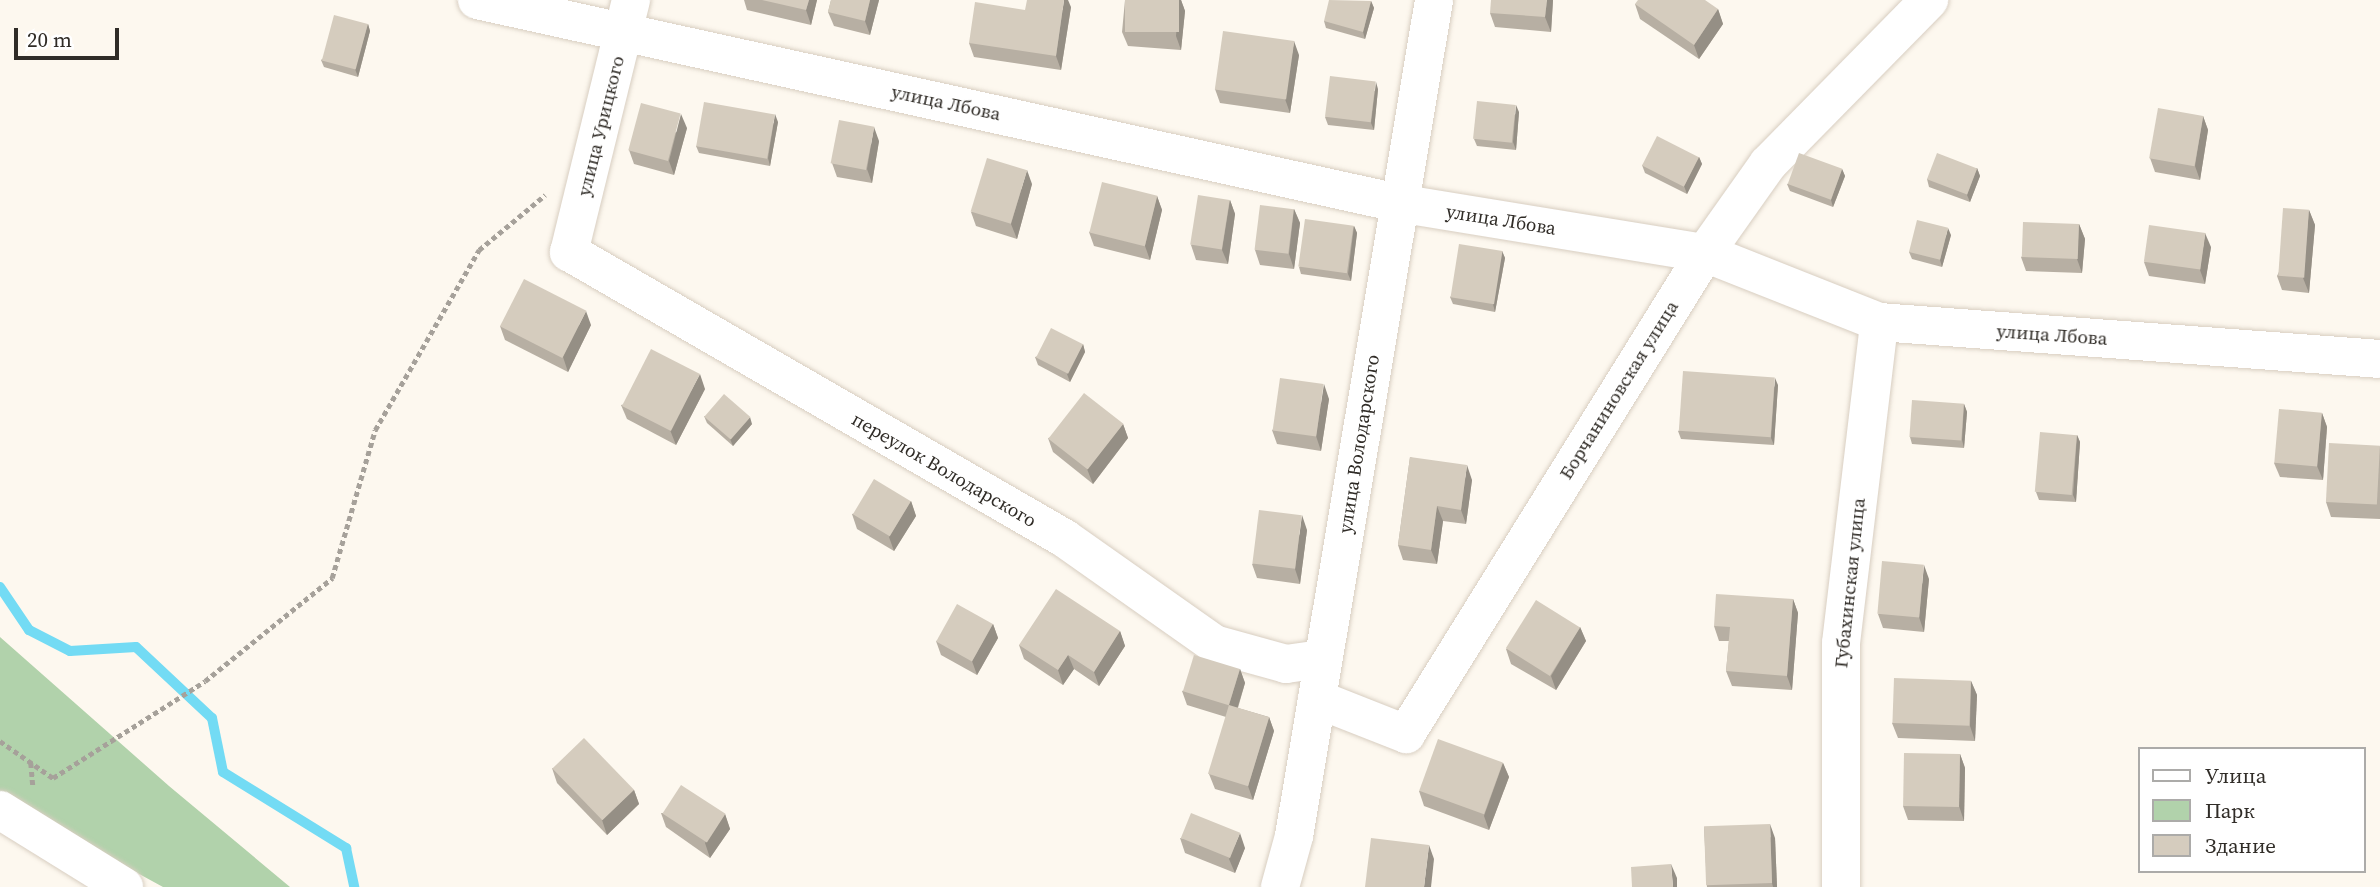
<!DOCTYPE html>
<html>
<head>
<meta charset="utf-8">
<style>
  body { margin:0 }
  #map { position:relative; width:2380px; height:887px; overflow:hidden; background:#fdf8ef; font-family:"Source Serif 4",serif }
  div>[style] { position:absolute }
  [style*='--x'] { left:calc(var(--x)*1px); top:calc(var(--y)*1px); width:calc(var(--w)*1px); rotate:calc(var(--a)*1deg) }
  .green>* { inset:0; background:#b1d2ab }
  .stream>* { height:10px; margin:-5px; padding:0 5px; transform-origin:5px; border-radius:5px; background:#73dbf4 }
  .path>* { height:4.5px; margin-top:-2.25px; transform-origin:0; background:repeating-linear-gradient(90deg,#a6a19a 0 5px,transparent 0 8.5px) }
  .roads { filter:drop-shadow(0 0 2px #d8cec1) drop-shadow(0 0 2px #d8cec1) }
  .minor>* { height:38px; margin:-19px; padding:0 19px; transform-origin:19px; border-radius:19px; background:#fff }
  .wall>* { inset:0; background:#b7afa3 }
  .shaded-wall>* { inset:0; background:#958f85 }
  .building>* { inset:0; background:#d5ccbe; transform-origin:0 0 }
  span { translate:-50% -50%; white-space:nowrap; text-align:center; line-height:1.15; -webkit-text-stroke:5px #fff; paint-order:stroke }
  .street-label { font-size:19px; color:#302c27 }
  .legend { position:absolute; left:2138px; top:747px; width:228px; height:126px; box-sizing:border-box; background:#fff; border:2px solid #acaba9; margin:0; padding:9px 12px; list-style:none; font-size:21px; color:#302c27 }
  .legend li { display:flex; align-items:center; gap:14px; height:35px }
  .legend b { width:35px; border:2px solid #acaba9 }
  .scale { position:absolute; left:14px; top:28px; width:105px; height:32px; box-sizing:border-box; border:4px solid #302c27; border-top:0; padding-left:9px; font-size:21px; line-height:24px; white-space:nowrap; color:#302c27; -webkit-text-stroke:5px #fff; paint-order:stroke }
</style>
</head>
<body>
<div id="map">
  <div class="green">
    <i style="clip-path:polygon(0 637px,169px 786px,290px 887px,163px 887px,0 798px)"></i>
  </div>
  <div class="stream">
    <i style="--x:0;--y:587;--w:52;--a:56"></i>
    <i style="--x:29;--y:630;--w:46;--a:27.1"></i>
    <i style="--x:70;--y:651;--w:66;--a:-3.5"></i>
    <i style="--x:136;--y:647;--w:104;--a:43.1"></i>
    <i style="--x:212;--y:718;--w:55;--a:78.5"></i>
    <i style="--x:223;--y:772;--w:145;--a:31.7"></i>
    <i style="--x:346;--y:848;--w:40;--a:78"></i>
  </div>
  <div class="path">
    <i style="--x:0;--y:741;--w:65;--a:34.9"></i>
    <i style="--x:53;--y:778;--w:180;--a:-32.5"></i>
    <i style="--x:205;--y:681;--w:164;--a:-39"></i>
    <i style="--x:332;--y:578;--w:154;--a:-73.8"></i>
    <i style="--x:375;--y:430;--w:208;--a:-60"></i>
    <i style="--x:479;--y:250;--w:86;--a:-39.8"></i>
    <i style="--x:31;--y:763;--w:23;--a:85"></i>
  </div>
  <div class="roads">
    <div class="minor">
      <i style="--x:477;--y:0;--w:943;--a:12.43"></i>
      <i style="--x:1398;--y:203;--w:311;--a:9.3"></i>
      <i style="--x:1705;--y:253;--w:187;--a:21.6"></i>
      <i style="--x:1879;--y:322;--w:502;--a:4.22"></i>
      <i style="--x:631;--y:0;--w:260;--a:103.8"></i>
      <i style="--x:569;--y:252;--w:572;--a:30.02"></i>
      <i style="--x:1064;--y:538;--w:184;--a:35.2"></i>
      <i style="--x:1214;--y:644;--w:75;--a:15.5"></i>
      <i style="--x:1286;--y:664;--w:37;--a:-8"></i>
      <i style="--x:1317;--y:699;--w:96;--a:21.5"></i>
      <i style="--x:1406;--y:734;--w:566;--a:-58.13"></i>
      <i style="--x:1705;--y:253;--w:109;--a:-54.7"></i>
      <i style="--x:1768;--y:164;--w:230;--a:-45.5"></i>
      <i style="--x:0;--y:810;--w:146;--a:31.8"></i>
      <i style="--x:1280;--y:887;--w:53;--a:-74.6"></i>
      <i style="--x:1294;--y:836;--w:848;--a:-80.49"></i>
      <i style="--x:1841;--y:887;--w:244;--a:-90"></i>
      <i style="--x:1841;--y:643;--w:323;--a:-83.2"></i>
    </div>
  </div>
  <div class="wall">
    <i style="clip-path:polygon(744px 0,817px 0,811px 25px,747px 10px)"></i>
    <i style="clip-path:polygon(831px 0,879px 0,870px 35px,834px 26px,828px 12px)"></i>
    <i style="clip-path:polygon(1125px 0,1181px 0,1185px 11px,1181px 50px,1128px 46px,1122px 32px)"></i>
    <i style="clip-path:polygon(1553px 0,1551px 32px,1495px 27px,1490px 13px)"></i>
    <i style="clip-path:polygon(1371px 1px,1374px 8px,1365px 39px,1326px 28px,1324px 21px)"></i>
    <i style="clip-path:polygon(1635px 4px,1718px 9px,1723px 24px,1699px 59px,1640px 19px)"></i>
    <i style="clip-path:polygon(1071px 7px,1061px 70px,974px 57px,969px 43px)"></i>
    <i style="clip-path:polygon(368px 24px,370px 31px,358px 77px,324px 67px,321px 60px)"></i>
    <i style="clip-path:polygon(1299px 55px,1290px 113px,1220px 103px,1215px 89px)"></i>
    <i style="clip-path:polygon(1378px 89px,1374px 130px,1328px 125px,1325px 117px)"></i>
    <i style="clip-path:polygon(1519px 112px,1516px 150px,1477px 146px,1474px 139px)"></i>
    <i style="clip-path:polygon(2203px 116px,2208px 130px,2200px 180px,2155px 172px,2150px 158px)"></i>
    <i style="clip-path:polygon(778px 122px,770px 166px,699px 153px,696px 146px)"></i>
    <i style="clip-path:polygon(687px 128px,674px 175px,634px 164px,629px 150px)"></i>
    <i style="clip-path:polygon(879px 141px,872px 183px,837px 177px,832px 163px)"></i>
    <i style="clip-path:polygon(1699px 157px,1702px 164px,1687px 194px,1645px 173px,1642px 165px)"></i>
    <i style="clip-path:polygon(1977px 168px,1980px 176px,1970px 202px,1929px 187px,1927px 179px)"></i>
    <i style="clip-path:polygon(1842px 169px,1845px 176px,1833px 207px,1790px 191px,1787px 184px)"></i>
    <i style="clip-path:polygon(1032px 184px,1017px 239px,976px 226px,971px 212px)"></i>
    <i style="clip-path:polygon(1157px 196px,1162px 210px,1150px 260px,1094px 246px,1089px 232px)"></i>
    <i style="clip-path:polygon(1230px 200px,1235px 214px,1228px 264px,1196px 260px,1191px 245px)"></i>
    <i style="clip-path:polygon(1294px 209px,1300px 223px,1294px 269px,1260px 265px,1255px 250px)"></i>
    <i style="clip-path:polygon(2309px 210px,2315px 225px,2309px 293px,2282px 290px,2277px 276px)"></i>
    <i style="clip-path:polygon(2079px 224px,2085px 239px,2082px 273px,2026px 271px,2021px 257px)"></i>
    <i style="clip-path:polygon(1354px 226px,1357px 233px,1351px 281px,1301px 274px,1299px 267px)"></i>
    <i style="clip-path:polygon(1951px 235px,1942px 267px,1912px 259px,1909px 252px)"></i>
    <i style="clip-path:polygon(2211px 247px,2205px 284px,2149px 276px,2144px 262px)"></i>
    <i style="clip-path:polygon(1502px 251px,1505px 258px,1495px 312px,1453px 304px,1450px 297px)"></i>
    <i style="clip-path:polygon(591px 325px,568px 372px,505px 340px,500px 326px)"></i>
    <i style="clip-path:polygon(1083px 344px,1085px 352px,1070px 382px,1038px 365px,1035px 357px)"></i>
    <i style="clip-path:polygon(1778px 385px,1774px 445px,1681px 439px,1678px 431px)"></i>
    <i style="clip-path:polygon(705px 389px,676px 445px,627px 419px,621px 405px)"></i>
    <i style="clip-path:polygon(1329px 399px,1321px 451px,1277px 444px,1272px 430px)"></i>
    <i style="clip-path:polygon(1964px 404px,1967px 412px,1964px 448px,1912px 444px,1910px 437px)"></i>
    <i style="clip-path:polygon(2322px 413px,2327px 427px,2323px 480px,2280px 477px,2274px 463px)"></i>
    <i style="clip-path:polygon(704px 416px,752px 424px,733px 446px,707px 423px)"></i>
    <i style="clip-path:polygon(1123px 424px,1128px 438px,1093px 484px,1053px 452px,1048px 438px)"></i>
    <i style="clip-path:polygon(2077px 435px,2080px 442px,2076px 502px,2039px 500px,2036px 492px)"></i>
    <i style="clip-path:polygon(2380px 446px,2380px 519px,2331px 517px,2326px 502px)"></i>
    <i style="clip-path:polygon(1410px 457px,1472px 480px,1466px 524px,1443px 521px,1437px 564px,1403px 560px,1398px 545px)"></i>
    <i style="clip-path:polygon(911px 501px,916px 516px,894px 551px,857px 529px,852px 514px)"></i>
    <i style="clip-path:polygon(1307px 530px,1300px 584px,1257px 578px,1252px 564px)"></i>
    <i style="clip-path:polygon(1929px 579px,1924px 632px,1883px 628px,1878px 614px)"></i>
    <i style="clip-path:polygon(1793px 599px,1798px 613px,1792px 690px,1732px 686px,1726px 671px,1729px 641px,1719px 641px,1714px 626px)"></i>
    <i style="clip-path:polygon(993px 624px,998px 638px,977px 675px,941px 655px,936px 641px)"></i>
    <i style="clip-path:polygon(1580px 627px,1586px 641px,1556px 690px,1511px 664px,1506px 649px)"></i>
    <i style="clip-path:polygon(1120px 631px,1125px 646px,1099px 686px,1074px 669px,1063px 685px,1024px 659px,1019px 645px)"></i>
    <i style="clip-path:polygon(1240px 669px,1245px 683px,1238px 708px,1269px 717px,1274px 731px,1253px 800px,1215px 789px,1209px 774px,1226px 717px,1187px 705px,1182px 691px)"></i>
    <i style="clip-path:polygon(1971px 681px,1977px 695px,1975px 741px,1898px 738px,1892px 723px)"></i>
    <i style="clip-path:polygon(1960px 754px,1965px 768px,1964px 821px,1908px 820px,1903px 806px)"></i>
    <i style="clip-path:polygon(1503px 763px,1509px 777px,1489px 830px,1424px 806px,1419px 791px)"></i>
    <i style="clip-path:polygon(552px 768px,634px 790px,639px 804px,607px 835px,557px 783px)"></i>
    <i style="clip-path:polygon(661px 813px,725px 814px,730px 829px,710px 858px,666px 827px)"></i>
    <i style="clip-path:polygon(1704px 827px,1775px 838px,1777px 887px,1707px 887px)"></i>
    <i style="clip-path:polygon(1180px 838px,1245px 848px,1235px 873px,1185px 853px)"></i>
  </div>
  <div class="shaded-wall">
    <i style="clip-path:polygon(809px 0,817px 0,811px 25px,806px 10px)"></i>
    <i style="clip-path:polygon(870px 0,879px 0,870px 35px,865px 21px)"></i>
    <i style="clip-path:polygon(1064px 0,1068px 0,1071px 7px,1061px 70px,1056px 56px)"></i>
    <i style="clip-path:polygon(1179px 0,1181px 0,1185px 11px,1181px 50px,1176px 36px)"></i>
    <i style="clip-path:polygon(1547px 0,1553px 0,1551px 32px,1545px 17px)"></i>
    <i style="clip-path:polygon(1371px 1px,1374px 8px,1365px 39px,1363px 32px)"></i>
    <i style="clip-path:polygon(1718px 9px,1723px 24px,1699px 59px,1694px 45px)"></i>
    <i style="clip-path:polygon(368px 24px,370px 31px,358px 77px,355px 69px)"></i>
    <i style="clip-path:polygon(1294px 41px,1299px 55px,1290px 113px,1285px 99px)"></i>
    <i style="clip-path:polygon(1376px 82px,1378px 89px,1374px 130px,1371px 123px)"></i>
    <i style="clip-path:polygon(1516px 105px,1519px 112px,1516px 150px,1513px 142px)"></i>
    <i style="clip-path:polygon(681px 114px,687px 128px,674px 175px,669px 161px)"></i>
    <i style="clip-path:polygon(775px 114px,778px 122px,770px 166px,768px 158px)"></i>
    <i style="clip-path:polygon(2203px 116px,2208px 130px,2200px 180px,2195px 166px)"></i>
    <i style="clip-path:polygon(874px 127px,879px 141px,872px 183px,867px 169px)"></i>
    <i style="clip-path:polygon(1699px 157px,1702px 164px,1687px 194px,1684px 186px)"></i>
    <i style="clip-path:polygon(1977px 168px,1980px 176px,1970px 202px,1967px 195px)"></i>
    <i style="clip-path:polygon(1842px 169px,1845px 176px,1833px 207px,1831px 200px)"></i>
    <i style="clip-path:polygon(1027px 170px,1032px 184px,1017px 239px,1011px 224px)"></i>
    <i style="clip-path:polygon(1157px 196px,1162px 210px,1150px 260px,1145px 246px)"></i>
    <i style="clip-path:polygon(1230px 200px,1235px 214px,1228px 264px,1222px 250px)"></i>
    <i style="clip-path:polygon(1294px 209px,1300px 223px,1294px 269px,1289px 254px)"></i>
    <i style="clip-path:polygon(2309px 210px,2315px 225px,2309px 293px,2303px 278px)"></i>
    <i style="clip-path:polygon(2079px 224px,2085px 239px,2082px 273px,2077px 259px)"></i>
    <i style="clip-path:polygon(1354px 226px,1357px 233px,1351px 281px,1348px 274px)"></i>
    <i style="clip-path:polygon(1948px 228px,1951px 235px,1942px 267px,1940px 260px)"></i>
    <i style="clip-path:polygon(2205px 233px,2211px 247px,2205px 284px,2200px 270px)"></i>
    <i style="clip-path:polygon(1502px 251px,1505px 258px,1495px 312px,1493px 304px)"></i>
    <i style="clip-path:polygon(586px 311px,591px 325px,568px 372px,563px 357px)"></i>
    <i style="clip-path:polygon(1083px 344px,1085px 352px,1070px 382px,1067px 374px)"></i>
    <i style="clip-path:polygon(700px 374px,705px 389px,676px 445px,670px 430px)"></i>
    <i style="clip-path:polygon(1775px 378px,1778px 385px,1774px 445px,1771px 438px)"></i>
    <i style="clip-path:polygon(1324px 384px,1329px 399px,1321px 451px,1316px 436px)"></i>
    <i style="clip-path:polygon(1964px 404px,1967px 412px,1964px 448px,1962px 440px)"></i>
    <i style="clip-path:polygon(2322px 413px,2327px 427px,2323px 480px,2317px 466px)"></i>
    <i style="clip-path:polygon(750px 417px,752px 424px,733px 446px,730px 439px)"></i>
    <i style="clip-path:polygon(1123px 424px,1128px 438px,1093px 484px,1087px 469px)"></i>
    <i style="clip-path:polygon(2077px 435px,2080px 442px,2076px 502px,2073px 495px)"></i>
    <i style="clip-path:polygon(1467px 465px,1472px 480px,1466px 524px,1461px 510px)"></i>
    <i style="clip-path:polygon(911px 501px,916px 516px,894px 551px,889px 537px)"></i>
    <i style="clip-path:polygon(1437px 506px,1443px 521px,1437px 564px,1431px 550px)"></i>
    <i style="clip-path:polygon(1302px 515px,1307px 530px,1300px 584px,1295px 569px)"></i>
    <i style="clip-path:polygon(1924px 565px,1929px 579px,1924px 632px,1919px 617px)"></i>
    <i style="clip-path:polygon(1793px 599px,1798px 613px,1792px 690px,1787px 676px)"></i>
    <i style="clip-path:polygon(993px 624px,998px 638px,977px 675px,972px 661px)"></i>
    <i style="clip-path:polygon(1580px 627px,1586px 641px,1556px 690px,1551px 676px)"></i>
    <i style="clip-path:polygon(1120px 631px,1125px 646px,1099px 686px,1094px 672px)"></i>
    <i style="clip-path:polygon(1068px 655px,1074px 669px,1063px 685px,1058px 670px)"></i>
    <i style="clip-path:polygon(1240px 669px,1245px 683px,1234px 719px,1229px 705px)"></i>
    <i style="clip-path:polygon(1971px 681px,1977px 695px,1975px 741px,1970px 726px)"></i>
    <i style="clip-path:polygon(1269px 717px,1274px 731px,1253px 800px,1248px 786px)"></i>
    <i style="clip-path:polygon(1960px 754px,1965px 768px,1964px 821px,1959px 806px)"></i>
    <i style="clip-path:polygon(1503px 763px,1509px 777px,1489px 830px,1484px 816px)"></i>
    <i style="clip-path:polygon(634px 790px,639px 804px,607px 835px,602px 820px)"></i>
    <i style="clip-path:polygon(725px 814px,730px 829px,710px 858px,705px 843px)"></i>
    <i style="clip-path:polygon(1770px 824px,1775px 838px,1777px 887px,1773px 887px,1772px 883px)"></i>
    <i style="clip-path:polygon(1240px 833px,1245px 848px,1235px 873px,1229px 859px)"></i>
    <i style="clip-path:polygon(1429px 845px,1434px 859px,1431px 887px,1424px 887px)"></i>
    <i style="clip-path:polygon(1671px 864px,1677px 878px,1677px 887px,1673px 887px)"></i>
  </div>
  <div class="building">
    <i style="clip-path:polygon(762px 0,809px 0,806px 10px)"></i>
    <i style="clip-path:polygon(831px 0,870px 0,865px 21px,828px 12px)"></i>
    <i style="clip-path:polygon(1027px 0,1064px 0,1056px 56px,969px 43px,975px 2px,1025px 10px)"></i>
    <i style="left:1125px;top:0;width:54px;height:32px"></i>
    <i style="clip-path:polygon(1329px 0,1371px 1px,1363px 32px,1324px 21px)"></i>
    <i style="clip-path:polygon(1491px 0,1547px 0,1545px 17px,1490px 13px)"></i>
    <i style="clip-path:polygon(1638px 0,1705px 0,1718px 9px,1694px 45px,1635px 4px)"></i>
    <i style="left:334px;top:15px;width:35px;height:47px;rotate:15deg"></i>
    <i style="left:1223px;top:31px;width:72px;height:59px;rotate:8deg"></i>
    <i style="left:1330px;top:76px;width:46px;height:41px;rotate:7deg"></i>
    <i style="left:1477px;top:101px;width:39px;height:38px;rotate:6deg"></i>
    <i style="left:704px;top:102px;width:72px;height:45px;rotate:10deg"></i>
    <i style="left:641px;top:103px;width:41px;height:49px;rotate:15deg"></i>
    <i style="left:2158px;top:108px;width:46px;height:51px;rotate:10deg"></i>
    <i style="left:839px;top:120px;width:36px;height:44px;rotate:11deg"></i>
    <i style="left:1657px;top:136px;width:47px;height:33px;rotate:27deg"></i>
    <i style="left:1799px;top:153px;width:46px;height:33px;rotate:20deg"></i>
    <i style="left:1937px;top:153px;width:43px;height:28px;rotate:21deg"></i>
    <i style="left:987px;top:158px;width:42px;height:56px;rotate:17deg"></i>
    <i style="left:1102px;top:182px;width:57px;height:52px;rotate:14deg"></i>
    <i style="left:1198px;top:195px;width:32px;height:50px;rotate:9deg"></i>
    <i style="left:1260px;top:205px;width:34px;height:45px;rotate:7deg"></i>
    <i style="left:2283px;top:208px;width:26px;height:68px;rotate:4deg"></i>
    <i style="left:1305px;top:219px;width:49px;height:48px;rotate:8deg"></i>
    <i style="left:1917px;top:220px;width:32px;height:33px;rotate:14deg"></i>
    <i style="left:2023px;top:222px;width:56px;height:35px;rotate:2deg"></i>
    <i style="left:2149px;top:225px;width:57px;height:37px;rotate:8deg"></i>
    <i style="left:1459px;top:244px;width:44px;height:54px;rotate:9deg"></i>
    <i style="left:524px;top:279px;width:70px;height:53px;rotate:27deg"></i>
    <i style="left:1051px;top:328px;width:36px;height:33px;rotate:27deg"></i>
    <i style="left:651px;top:349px;width:55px;height:64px;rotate:27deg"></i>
    <i style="left:1683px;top:371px;width:92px;height:60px;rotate:4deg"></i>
    <i style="left:1280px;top:378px;width:44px;height:53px;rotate:8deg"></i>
    <i style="left:1084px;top:393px;width:50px;height:58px;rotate:38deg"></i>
    <i style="left:724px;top:394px;width:35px;height:30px;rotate:41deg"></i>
    <i style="left:1912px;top:400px;width:52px;height:37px;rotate:4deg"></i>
    <i style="left:2279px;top:409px;width:43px;height:54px;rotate:5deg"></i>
    <i style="left:2040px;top:432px;width:37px;height:60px;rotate:5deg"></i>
    <i style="left:2329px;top:443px;width:51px;height:59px;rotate:3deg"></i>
    <i style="clip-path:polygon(1410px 457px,1467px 465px,1461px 510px,1437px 506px,1431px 550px,1398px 545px)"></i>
    <i style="left:874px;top:479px;width:43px;height:41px;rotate:31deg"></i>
    <i style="left:1259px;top:510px;width:43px;height:54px;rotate:7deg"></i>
    <i style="left:1882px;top:561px;width:42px;height:53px;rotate:5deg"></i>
    <i style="clip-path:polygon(1056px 589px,1120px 631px,1094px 672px,1068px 655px,1058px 670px,1019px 645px)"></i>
    <i style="clip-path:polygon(1716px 594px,1793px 599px,1787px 676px,1726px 671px,1730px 627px,1714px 626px)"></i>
    <i style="left:1536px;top:600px;width:52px;height:57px;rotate:32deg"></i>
    <i style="left:957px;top:604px;width:41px;height:43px;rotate:29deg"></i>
    <i style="left:1194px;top:655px;width:48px;height:38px;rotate:17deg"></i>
    <i style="left:1894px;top:678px;width:77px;height:45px;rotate:2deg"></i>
    <i style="left:1229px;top:705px;width:42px;height:72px;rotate:17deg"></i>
    <i style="left:584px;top:738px;width:72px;height:44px;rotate:46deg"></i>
    <i style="left:1438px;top:739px;width:69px;height:55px;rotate:20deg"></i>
    <i style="left:1904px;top:753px;width:56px;height:53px;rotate:1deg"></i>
    <i style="left:681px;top:785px;width:53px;height:34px;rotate:33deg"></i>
    <i style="left:1191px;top:813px;width:53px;height:27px;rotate:22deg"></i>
    <i style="left:1770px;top:824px;width:59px;height:66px;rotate:88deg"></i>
    <i style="clip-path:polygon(1371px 838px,1429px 845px,1424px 887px,1365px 887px)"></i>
    <i style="clip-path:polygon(1671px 864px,1673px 887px,1632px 887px,1631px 867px)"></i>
  </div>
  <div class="street-label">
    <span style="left:946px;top:103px;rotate:12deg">улица Лбова</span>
    <span style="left:601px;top:126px;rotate:-76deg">улица Урицкого</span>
    <span style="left:1501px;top:220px;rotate:9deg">улица Лбова</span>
    <span style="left:2052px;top:335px;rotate:4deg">улица Лбова</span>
    <span style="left:1619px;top:390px;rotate:-58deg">Борчаниновская улица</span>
    <span style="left:1359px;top:444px;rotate:-81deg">улица Володарского</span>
    <span style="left:944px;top:470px;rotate:30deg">переулок Володарского</span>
    <span style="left:1850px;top:583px;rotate:-84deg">Губахинская улица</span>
  </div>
  <ul class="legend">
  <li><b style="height:9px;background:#fff"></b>Улица</li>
  <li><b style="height:19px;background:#b1d2ab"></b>Парк</li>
  <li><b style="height:19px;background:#d5ccbe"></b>Здание</li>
  </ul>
  <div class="scale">20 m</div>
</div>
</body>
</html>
